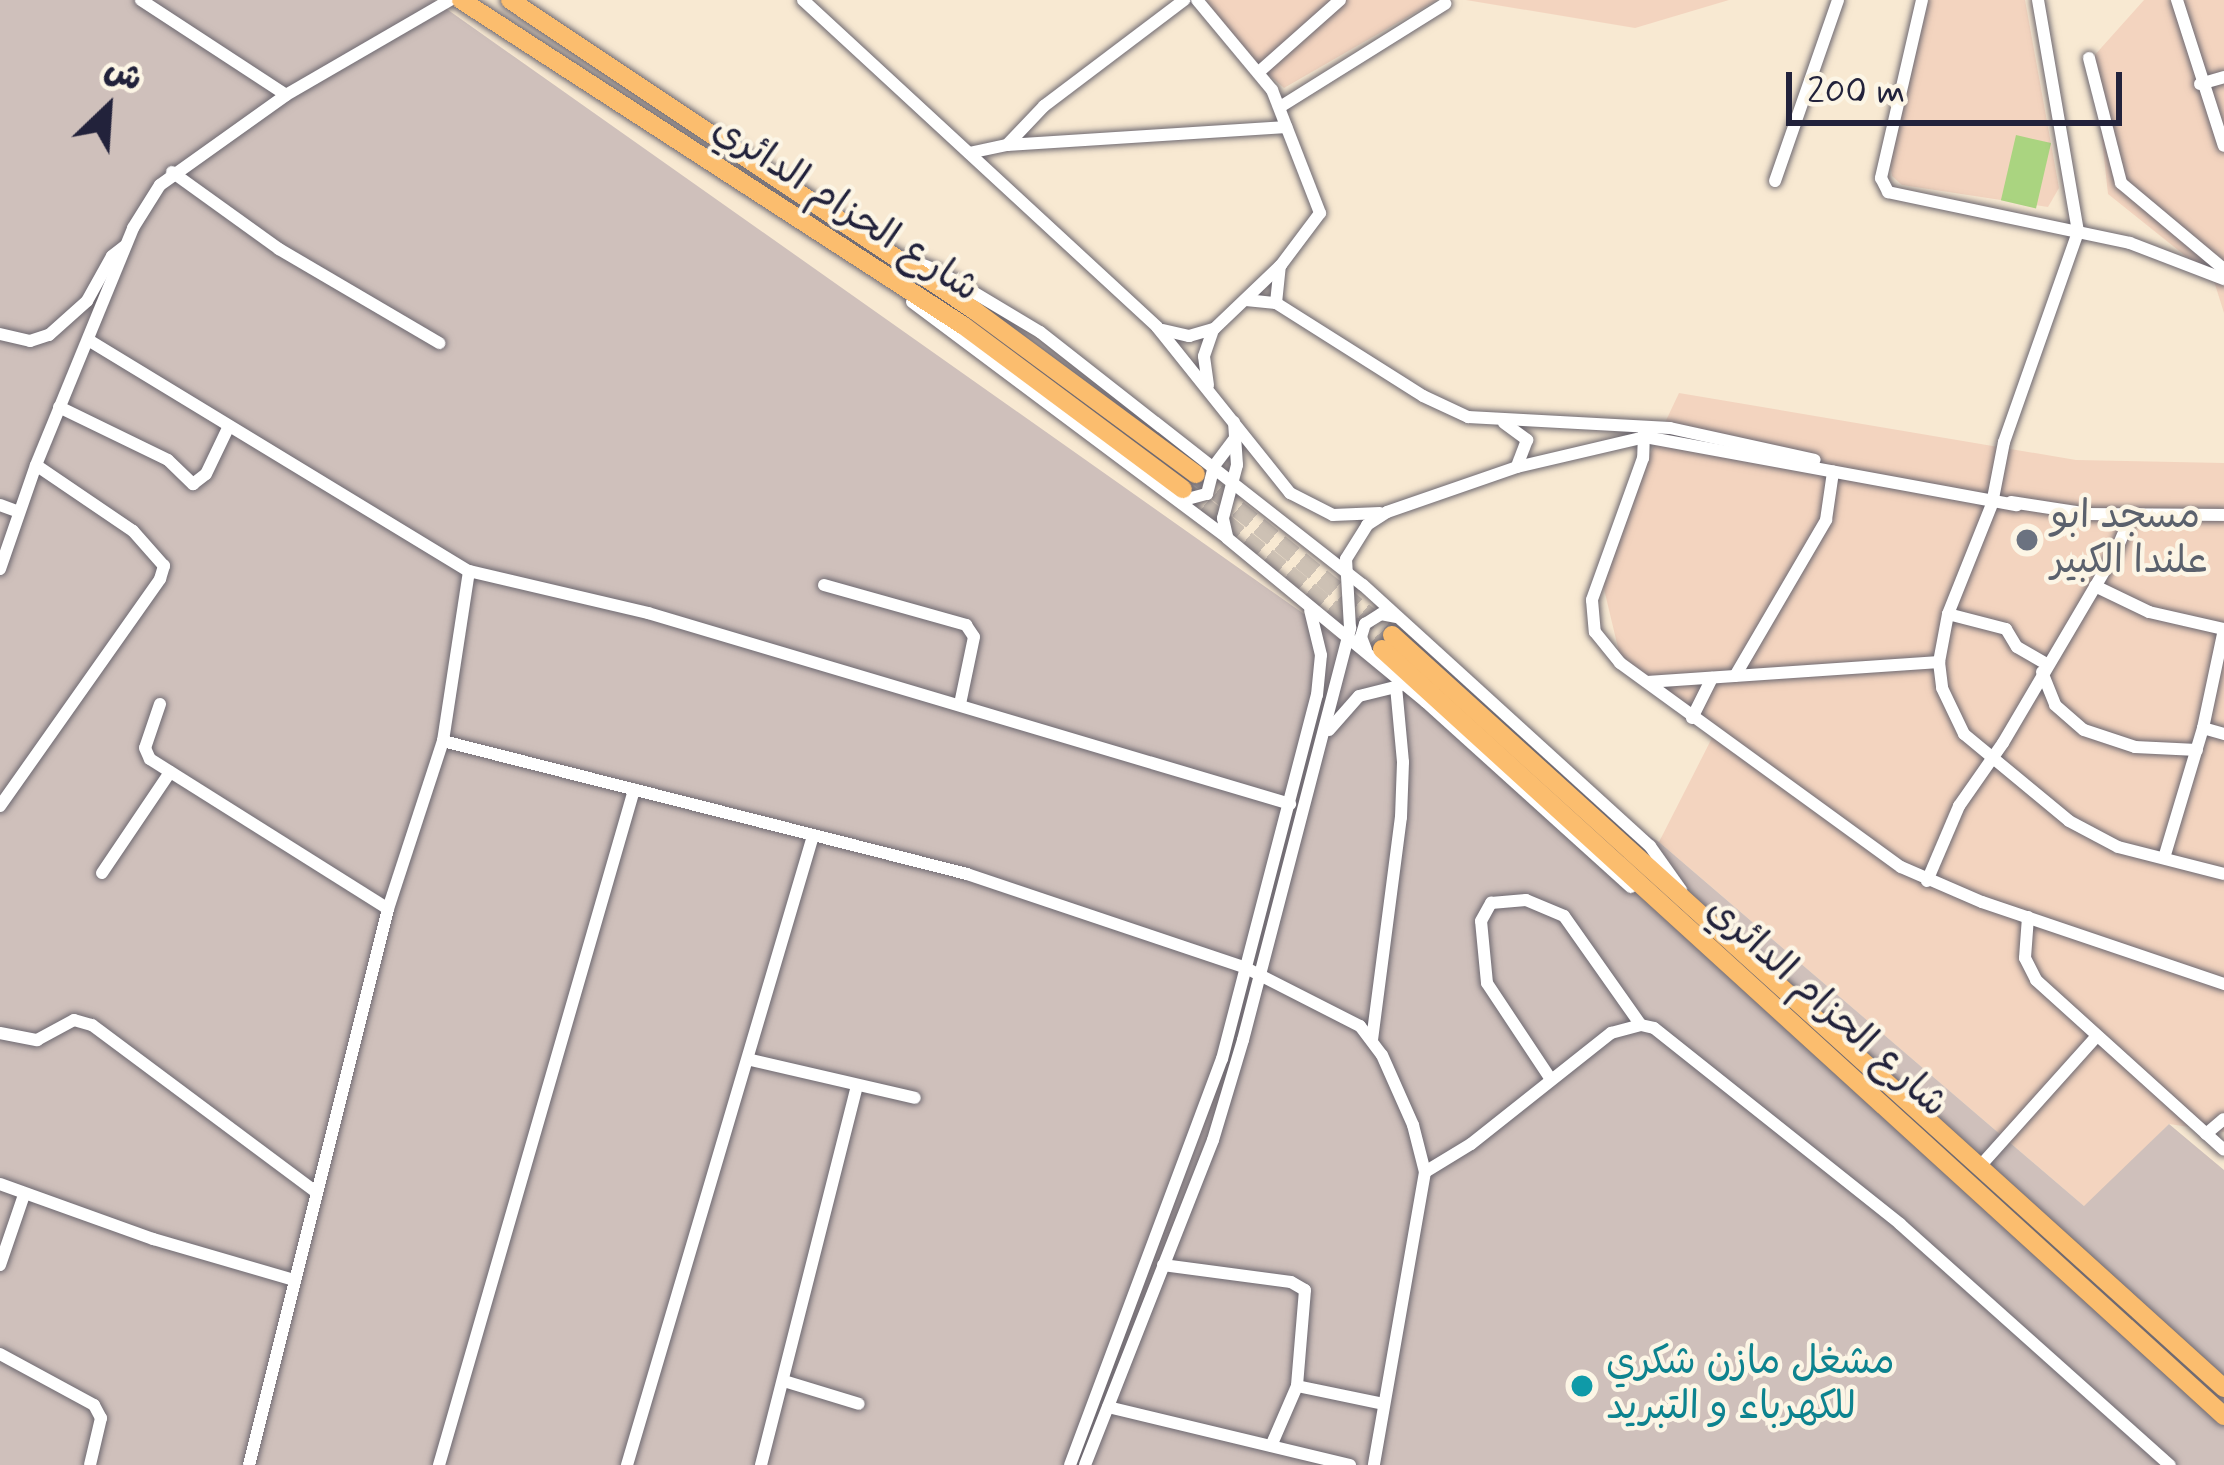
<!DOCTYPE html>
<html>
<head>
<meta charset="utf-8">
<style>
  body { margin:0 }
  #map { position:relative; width:2224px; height:1465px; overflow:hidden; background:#f8e9d2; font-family:Mynerve,"Playpen Sans Arabic",sans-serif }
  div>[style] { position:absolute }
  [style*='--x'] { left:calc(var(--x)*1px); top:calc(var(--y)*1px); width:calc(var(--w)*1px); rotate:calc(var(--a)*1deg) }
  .built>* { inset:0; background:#f3d4bf }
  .industrial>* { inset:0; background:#cfc0bb }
  .green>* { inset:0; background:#aad480; transform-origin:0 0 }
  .highway-tunnel>* { height:18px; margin-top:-9px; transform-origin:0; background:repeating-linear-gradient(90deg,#cdc1b4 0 18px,transparent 0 27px) }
  .roads { filter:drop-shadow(0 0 3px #6d6870) drop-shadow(0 0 3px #6d6870) }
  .minor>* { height:12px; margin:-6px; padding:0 6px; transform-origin:6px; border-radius:6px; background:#fff }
  .highway>* { height:18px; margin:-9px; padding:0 9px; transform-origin:9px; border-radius:9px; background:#fbbd6e }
  .dots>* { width:33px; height:33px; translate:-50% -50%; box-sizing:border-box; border:6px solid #fcf5e5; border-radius:50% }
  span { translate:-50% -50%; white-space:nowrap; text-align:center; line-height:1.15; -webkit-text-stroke:9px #fcf5e5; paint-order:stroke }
  .street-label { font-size:39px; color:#22223b }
  .worship-label { font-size:39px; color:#5b616d }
  .left { translate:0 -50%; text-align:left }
  .culture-label { font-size:39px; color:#0d838f }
  .north { position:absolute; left:48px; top:48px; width:120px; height:120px; -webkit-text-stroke:9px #fcf5e5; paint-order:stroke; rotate:25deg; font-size:33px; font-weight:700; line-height:48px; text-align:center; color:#22223b }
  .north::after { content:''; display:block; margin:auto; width:42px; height:54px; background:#22223b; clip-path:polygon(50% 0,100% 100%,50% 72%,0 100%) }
  .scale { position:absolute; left:1786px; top:72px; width:336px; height:54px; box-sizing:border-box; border:6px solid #22223b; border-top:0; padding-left:15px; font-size:36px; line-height:42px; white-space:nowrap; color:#22223b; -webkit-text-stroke:9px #fcf5e5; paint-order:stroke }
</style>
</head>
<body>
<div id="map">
  <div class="built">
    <i style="clip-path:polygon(1207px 0,1437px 0,1284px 88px,1199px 13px)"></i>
    <i style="clip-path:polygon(1466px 0,1729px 0,1635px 28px)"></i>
    <i style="clip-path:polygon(1929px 0,2025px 0,2059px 188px,2048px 207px,1902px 185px,1892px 176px,1890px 163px)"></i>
    <i style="clip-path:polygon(2144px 0,2224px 0,2224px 313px,2213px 278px,2108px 194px,2093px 57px)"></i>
    <i style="clip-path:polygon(1679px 393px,2076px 460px,2224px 463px,2224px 1132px,2169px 1124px,2085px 1207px,1659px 842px,1713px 736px,1620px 656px,1598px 564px)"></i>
  </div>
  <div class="industrial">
    <i style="clip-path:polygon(0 0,434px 0,1345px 643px,1659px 842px,2084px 1206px,2169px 1124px,2224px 1170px,2224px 1465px,0 1465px)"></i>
  </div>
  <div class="green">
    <i style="left:2016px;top:135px;width:36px;height:67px;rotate:13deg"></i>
  </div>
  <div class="highway-tunnel">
    <i style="--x:1196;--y:475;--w:253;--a:39.2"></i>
    <i style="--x:1183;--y:489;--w:255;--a:38.8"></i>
  </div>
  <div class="roads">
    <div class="minor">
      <i style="--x:141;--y:0;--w:173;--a:33.2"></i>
      <i style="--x:803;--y:0;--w:482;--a:42.7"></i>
      <i style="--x:1157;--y:327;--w:213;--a:51.3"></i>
      <i style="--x:1290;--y:493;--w:48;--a:27.1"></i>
      <i style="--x:1333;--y:515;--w:47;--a:-2.4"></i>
      <i style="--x:1922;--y:0;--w:183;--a:103"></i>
      <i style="--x:1881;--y:178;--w:16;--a:63"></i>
      <i style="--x:1888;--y:192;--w:247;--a:11.9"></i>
      <i style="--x:2130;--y:243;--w:101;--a:21"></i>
      <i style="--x:2038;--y:0;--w:235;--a:80.2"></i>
      <i style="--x:2078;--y:232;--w:223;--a:109.4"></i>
      <i style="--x:2004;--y:442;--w:63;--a:101"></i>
      <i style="--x:1992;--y:504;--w:118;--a:111.8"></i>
      <i style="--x:1948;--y:614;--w:49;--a:100.6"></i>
      <i style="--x:1939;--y:662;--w:26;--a:83"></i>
      <i style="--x:1942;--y:688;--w:51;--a:64.4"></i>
      <i style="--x:1964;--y:734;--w:136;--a:39.6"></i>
      <i style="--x:2069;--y:821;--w:55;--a:28"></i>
      <i style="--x:2118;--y:847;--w:109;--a:14.3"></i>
      <i style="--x:2177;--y:0;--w:153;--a:72.2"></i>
      <i style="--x:2089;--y:58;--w:129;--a:75.6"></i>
      <i style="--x:2121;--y:183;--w:134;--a:39.9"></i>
      <i style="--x:1260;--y:71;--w:107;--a:-41.6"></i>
      <i style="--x:2200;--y:84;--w:25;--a:-16"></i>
      <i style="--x:1280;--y:107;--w:195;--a:-32"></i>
      <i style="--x:1007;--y:145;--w:280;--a:-3.7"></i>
      <i style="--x:969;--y:153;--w:39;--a:-12"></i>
      <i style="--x:1007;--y:145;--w:54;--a:-46.5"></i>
      <i style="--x:1044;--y:106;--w:176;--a:-37.1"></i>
      <i style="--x:172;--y:172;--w:132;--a:35.7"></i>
      <i style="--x:279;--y:249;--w:186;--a:30.4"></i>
      <i style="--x:1775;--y:181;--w:192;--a:-70.8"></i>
      <i style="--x:906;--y:258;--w:35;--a:22"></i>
      <i style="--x:938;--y:271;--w:119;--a:30.9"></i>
      <i style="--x:1040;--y:332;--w:410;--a:38.1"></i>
      <i style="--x:1363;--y:585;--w:388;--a:42.3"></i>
      <i style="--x:1650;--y:846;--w:54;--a:54.8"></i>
      <i style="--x:1246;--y:300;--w:30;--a:6"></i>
      <i style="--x:1276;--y:303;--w:174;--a:32.3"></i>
      <i style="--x:1423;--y:396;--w:50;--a:25"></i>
      <i style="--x:1468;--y:417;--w:202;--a:3.1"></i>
      <i style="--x:1670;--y:428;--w:148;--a:12.4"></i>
      <i style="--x:912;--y:302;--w:394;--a:36.8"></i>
      <i style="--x:1227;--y:538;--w:258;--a:39.5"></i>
      <i style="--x:1426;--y:702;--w:276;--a:42.1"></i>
      <i style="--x:1276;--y:303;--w:37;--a:-84"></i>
      <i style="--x:1163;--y:330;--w:27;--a:13"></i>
      <i style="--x:1189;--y:336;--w:26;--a:-16"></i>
      <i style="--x:1214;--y:329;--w:93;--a:-43.7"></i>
      <i style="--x:1281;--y:265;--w:65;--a:-53.1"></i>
      <i style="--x:1320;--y:213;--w:132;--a:-111.3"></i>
      <i style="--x:1272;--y:90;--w:117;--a:-129.8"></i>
      <i style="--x:0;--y:334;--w:31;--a:13"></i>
      <i style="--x:30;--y:341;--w:20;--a:-18"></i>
      <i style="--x:49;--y:335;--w:51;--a:-41.8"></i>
      <i style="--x:87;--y:301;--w:51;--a:-60.9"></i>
      <i style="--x:112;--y:256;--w:16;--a:-38"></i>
      <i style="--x:90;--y:341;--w:443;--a:31.3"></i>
      <i style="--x:469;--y:571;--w:184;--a:13.2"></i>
      <i style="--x:648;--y:613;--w:670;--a:16.57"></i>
      <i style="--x:1208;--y:385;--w:29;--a:-98"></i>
      <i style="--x:1204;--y:356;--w:28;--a:-71"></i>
      <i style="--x:59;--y:407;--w:121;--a:25.9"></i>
      <i style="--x:168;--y:460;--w:35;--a:44"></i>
      <i style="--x:193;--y:484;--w:16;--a:-38"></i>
      <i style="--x:206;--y:474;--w:53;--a:-64.4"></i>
      <i style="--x:1504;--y:423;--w:29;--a:36"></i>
      <i style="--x:1527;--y:440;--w:28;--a:111"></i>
      <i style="--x:1644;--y:433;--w:25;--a:92"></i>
      <i style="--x:1643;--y:458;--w:151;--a:109.8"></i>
      <i style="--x:1592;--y:600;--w:32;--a:85"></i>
      <i style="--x:1595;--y:632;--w:40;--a:51"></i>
      <i style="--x:1620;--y:663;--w:347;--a:36"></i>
      <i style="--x:1901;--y:867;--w:88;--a:23.4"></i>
      <i style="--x:1982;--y:902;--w:256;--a:18.7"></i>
      <i style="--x:1180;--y:501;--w:28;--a:-15"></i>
      <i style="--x:1207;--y:494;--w:29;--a:-76"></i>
      <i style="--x:1214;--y:466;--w:34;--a:-53"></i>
      <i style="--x:2011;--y:502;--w:79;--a:8.7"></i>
      <i style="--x:2089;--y:514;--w:135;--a:0.4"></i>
      <i style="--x:0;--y:505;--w:20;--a:20"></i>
      <i style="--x:1227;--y:536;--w:18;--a:-103"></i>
      <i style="--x:1223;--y:518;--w:55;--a:-75.2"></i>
      <i style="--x:1237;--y:465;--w:43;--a:-94"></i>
      <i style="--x:0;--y:569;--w:110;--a:-70.9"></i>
      <i style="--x:36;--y:465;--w:256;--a:-67.7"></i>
      <i style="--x:133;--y:228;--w:51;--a:-57.9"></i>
      <i style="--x:160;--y:185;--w:155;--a:-35.5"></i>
      <i style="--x:286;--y:95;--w:190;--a:-30.1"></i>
      <i style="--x:824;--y:585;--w:148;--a:15.7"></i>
      <i style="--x:966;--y:625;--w:14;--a:56"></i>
      <i style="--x:974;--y:637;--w:68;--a:101.8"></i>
      <i style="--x:2095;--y:586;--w:60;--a:25.7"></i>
      <i style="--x:2149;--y:612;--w:77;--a:12.8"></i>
      <i style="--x:1948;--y:614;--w:60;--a:14.5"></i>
      <i style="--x:2006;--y:629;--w:21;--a:59"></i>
      <i style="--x:2017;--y:647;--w:34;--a:30"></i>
      <i style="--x:1366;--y:650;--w:14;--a:-111"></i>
      <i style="--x:1361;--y:637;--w:14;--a:-73"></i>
      <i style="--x:1365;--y:624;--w:19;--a:-32"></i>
      <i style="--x:1381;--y:614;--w:16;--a:11"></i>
      <i style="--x:2042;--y:672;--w:35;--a:68"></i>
      <i style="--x:2055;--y:705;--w:38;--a:41"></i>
      <i style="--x:2084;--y:730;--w:54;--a:18.4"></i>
      <i style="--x:2135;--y:747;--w:62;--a:2.8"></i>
      <i style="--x:1735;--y:676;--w:181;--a:-59.7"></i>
      <i style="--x:1826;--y:520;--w:49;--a:-81.7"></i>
      <i style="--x:1647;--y:682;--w:293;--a:-3.9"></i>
      <i style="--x:160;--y:704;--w:46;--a:108.8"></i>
      <i style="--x:145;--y:748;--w:12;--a:66"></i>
      <i style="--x:150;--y:759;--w:281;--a:32.2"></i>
      <i style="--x:1692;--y:718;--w:45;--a:-63.4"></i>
      <i style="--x:2203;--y:728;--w:22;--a:16"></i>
      <i style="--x:1329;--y:730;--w:45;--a:-48.6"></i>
      <i style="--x:1359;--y:696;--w:41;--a:-14"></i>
      <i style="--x:443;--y:741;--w:541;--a:14.24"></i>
      <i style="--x:967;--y:874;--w:294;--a:18.6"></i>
      <i style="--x:1246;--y:968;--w:128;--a:27"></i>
      <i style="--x:1360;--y:1026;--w:36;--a:53"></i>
      <i style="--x:1382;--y:1055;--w:77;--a:66.1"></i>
      <i style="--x:1413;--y:1125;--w:49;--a:75.7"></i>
      <i style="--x:1425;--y:1172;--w:297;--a:99.9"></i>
      <i style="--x:0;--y:806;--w:278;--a:-54.8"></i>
      <i style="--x:160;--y:579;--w:14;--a:-73"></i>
      <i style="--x:164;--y:566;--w:47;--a:-131.5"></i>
      <i style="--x:133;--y:531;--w:117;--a:-145.8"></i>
      <i style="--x:2164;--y:858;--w:136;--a:-73.3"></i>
      <i style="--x:2203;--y:728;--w:101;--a:-78"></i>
      <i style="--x:102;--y:873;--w:122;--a:-56"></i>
      <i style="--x:1927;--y:881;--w:82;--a:-66.9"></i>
      <i style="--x:1959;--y:806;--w:77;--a:-55.1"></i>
      <i style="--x:2003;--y:743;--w:223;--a:-59.5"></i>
      <i style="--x:2116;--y:551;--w:38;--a:-67"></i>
      <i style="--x:2028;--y:917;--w:41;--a:94.2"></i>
      <i style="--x:2025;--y:958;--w:25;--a:63"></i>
      <i style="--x:2036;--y:980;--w:253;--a:42.1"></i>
      <i style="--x:0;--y:1033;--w:38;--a:11"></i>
      <i style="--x:37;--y:1040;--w:42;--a:-28.4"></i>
      <i style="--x:74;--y:1020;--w:19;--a:16"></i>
      <i style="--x:92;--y:1025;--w:278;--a:36.7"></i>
      <i style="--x:1372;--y:1040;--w:225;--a:-82.6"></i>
      <i style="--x:1401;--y:817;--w:55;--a:-87.9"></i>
      <i style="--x:1403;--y:762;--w:76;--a:-95.3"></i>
      <i style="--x:751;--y:1060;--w:168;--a:13"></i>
      <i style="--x:1550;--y:1078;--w:114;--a:-123.6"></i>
      <i style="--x:1487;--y:983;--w:62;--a:-95.5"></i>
      <i style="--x:1481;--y:921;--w:21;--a:-61"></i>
      <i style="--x:1491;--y:903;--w:35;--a:-5"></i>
      <i style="--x:1526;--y:900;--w:41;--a:22.8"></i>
      <i style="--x:1564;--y:916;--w:133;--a:54.8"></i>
      <i style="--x:2206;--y:1134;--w:23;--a:-40"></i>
      <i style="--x:1982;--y:1164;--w:169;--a:-48.1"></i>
      <i style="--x:1425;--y:1172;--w:54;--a:-31.3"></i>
      <i style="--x:1471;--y:1144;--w:179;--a:-38.4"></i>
      <i style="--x:1611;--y:1033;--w:31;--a:-15"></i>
      <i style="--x:1641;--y:1025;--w:13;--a:13"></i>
      <i style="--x:1654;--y:1028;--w:315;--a:38.5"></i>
      <i style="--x:1900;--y:1224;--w:362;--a:41.8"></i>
      <i style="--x:0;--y:1184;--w:163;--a:19.8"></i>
      <i style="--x:153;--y:1239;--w:147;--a:16.2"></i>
      <i style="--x:0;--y:1265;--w:74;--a:-71.1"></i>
      <i style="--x:1163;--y:1265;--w:129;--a:7.6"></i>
      <i style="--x:1291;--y:1282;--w:16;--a:30"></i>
      <i style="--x:1305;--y:1290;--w:96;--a:94.8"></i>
      <i style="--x:1297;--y:1386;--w:65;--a:113.4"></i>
      <i style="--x:0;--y:1354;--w:107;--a:28.5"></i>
      <i style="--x:94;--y:1405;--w:15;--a:62"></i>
      <i style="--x:101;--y:1418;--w:48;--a:103.2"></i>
      <i style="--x:784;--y:1381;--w:78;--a:17"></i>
      <i style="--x:1297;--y:1386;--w:88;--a:11.8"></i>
      <i style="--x:1108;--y:1407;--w:249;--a:13.5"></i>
      <i style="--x:249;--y:1465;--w:573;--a:-75.96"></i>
      <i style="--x:388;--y:909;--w:177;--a:-71.9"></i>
      <i style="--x:443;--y:741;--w:172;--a:-81.3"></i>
      <i style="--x:439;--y:1465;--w:703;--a:-73.89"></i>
      <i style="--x:627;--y:1465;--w:656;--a:-73.53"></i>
      <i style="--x:761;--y:1465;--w:391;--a:-75.8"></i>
      <i style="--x:1070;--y:1465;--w:434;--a:-69.5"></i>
      <i style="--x:1222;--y:1059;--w:376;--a:-75.4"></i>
      <i style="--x:1317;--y:695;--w:40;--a:-84.3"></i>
      <i style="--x:1321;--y:655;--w:46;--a:-103.7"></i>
      <i style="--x:1085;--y:1465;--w:349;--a:-68.5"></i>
      <i style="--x:1213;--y:1140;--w:104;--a:-73.3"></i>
      <i style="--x:1243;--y:1040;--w:426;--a:-75.4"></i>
      <i style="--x:1350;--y:628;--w:69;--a:-93.3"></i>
      <i style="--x:1346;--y:559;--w:40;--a:-58"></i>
      <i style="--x:1367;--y:525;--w:24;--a:-33"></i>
      <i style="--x:1387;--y:512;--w:138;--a:-19.1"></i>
      <i style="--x:1517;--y:467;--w:131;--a:-13.2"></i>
      <i style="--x:1645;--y:437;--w:378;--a:10.4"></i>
    </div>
    <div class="highway">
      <i style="--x:461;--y:0;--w:599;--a:32.95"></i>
      <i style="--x:964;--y:326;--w:273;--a:36.7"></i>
      <i style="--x:510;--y:0;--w:558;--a:33.75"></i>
      <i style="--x:974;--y:310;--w:276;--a:36.5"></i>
      <i style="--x:1392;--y:635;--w:1122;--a:42.15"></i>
      <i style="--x:1382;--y:649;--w:1139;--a:42.33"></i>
    </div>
  </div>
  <div class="dots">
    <i style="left:2027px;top:540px;background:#6b7280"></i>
    <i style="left:1582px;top:1386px;background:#0f9aa8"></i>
  </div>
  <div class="street-label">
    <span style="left:845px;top:210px;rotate:33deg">شارع الحزام الدائري</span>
    <span style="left:1826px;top:1008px;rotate:42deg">شارع الحزام الدائري</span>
  </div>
  <div class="worship-label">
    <span class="left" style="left:2051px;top:540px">مسجد ابو<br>علندا الكبير</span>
  </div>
  <div class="culture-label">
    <span class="left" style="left:1606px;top:1386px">مشغل مازن شكري<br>للكهرباء و التبريد</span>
  </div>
  <div class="north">ش</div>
  <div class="scale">200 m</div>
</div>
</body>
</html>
